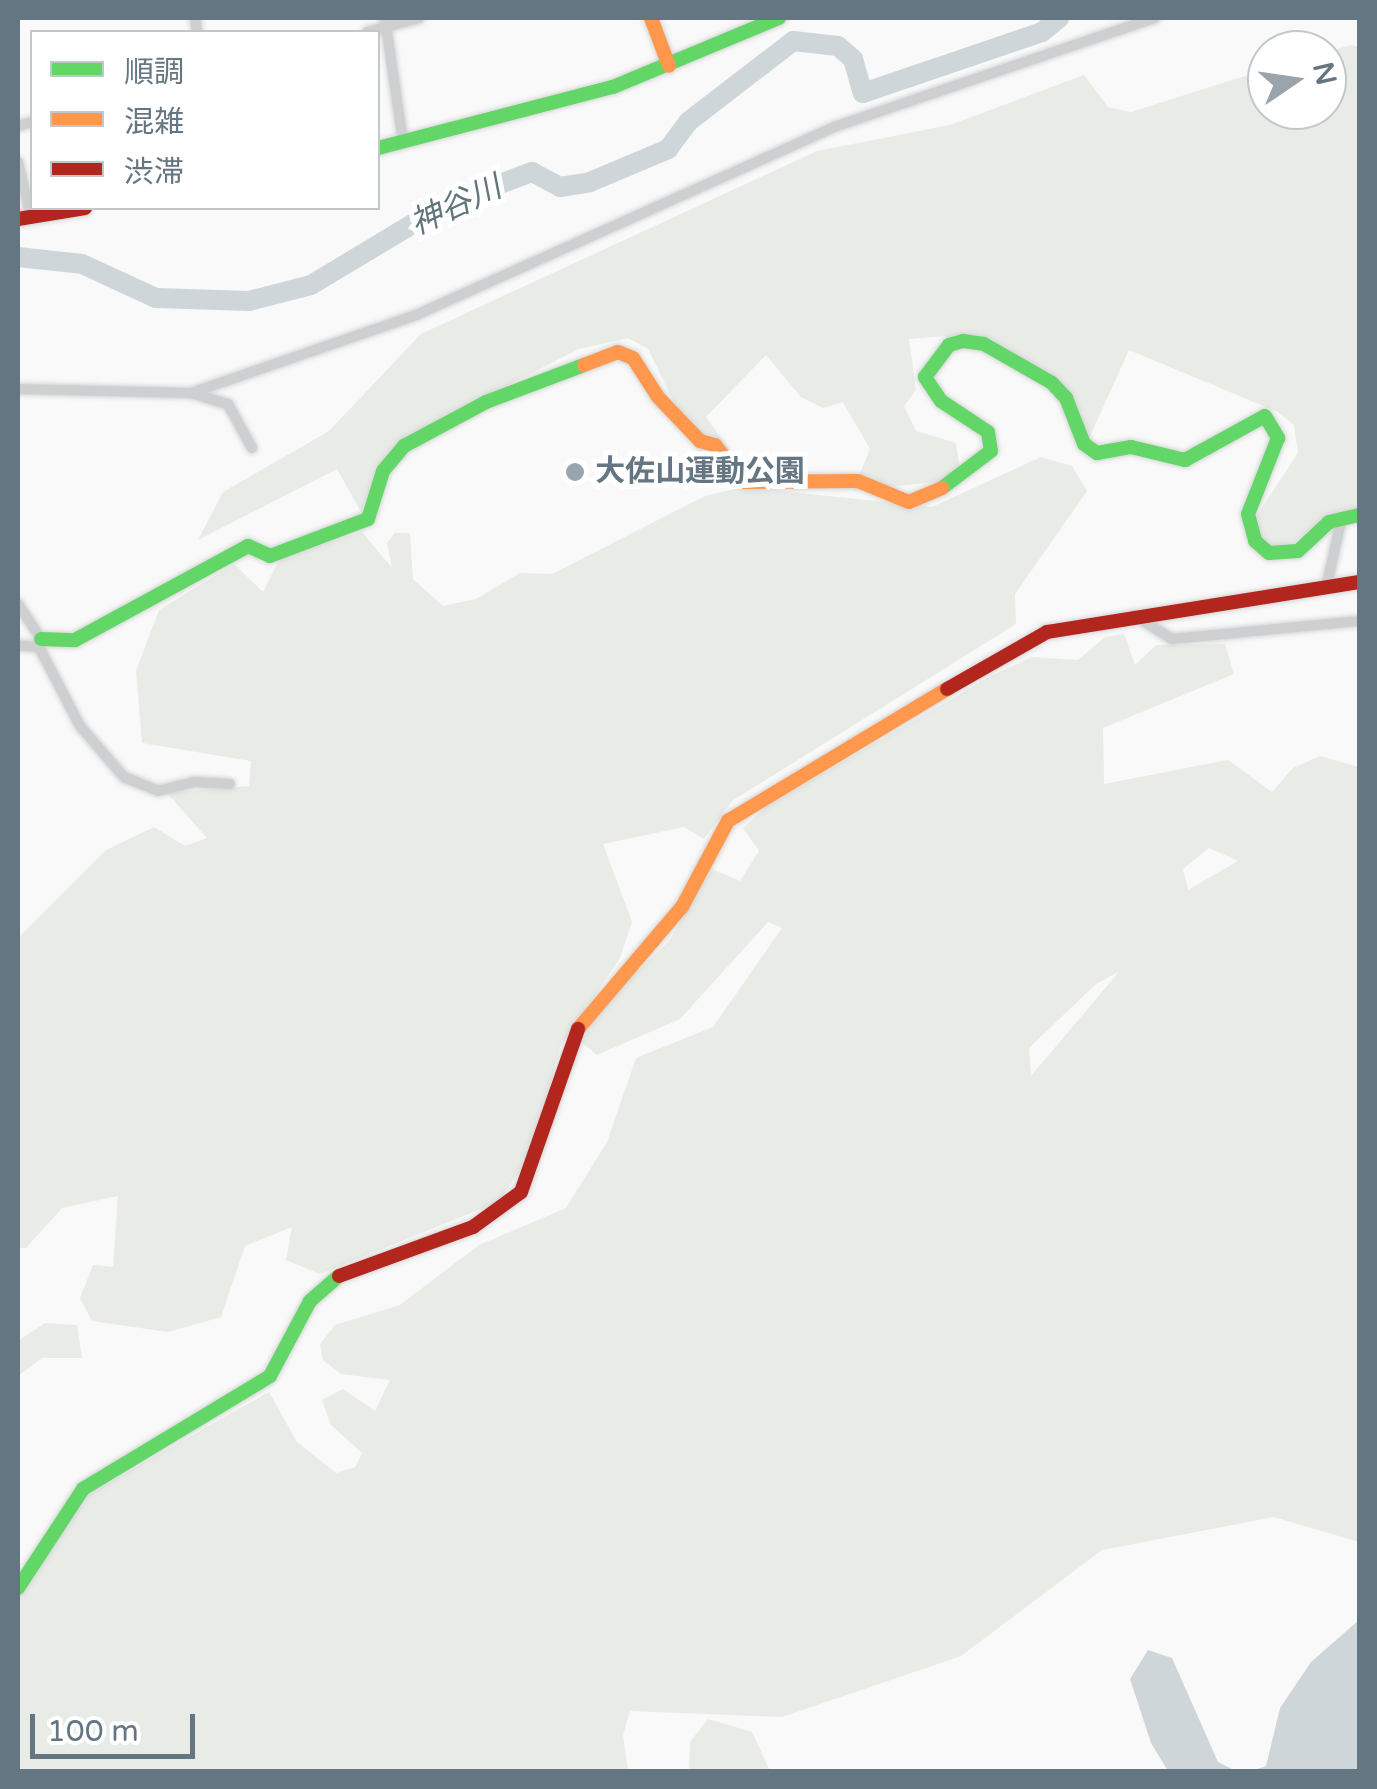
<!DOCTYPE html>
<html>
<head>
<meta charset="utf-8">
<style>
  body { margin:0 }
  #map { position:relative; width:1377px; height:1789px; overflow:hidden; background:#f9f9f9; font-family:"Varela Round","Noto Sans JP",sans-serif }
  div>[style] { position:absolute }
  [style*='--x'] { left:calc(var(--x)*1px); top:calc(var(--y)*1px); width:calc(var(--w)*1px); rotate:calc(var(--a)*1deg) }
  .green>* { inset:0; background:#e8ebe6 }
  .water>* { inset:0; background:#ced6d9 }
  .river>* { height:20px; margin:-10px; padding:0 10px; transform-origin:10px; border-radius:10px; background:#ced6d9 }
  .roads { filter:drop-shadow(0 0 2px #d5d6d7) drop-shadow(0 0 2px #d5d6d7) }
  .street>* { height:10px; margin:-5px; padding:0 5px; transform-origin:5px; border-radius:5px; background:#cecfd0 }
  .fast>* { height:14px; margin:-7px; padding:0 7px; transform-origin:7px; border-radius:7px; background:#63d668 }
  .slow>* { height:14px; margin:-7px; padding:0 7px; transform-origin:7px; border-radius:7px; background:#ff974d }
  .jam>* { height:14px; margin:-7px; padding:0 7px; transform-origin:7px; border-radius:7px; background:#b3261e }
  .dots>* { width:28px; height:28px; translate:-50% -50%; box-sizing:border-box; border:5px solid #fff; border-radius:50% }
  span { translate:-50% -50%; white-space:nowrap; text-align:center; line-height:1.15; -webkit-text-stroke:10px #fff; paint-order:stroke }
  .poi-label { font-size:30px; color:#657683; font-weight:700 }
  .left { translate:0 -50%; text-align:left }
  .water-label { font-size:32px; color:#60757c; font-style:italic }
  .frame { position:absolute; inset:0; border:20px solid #657683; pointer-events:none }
  .legend { position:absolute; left:30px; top:30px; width:350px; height:180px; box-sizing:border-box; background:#fff; border:2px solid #c1c8cd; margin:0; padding:12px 18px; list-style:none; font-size:30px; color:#657683 }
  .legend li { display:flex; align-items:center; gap:20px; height:50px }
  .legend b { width:50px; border:2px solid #c1c8cd }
  .north { position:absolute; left:1247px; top:30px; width:100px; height:100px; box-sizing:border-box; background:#fff; border:2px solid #c1c8cd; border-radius:50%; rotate:77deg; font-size:28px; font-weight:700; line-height:40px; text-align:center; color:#657683 }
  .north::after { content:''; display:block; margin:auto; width:35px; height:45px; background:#99a4ac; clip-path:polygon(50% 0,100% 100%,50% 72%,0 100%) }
  .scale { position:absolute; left:30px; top:1714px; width:165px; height:45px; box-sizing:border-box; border:5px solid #657683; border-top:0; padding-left:12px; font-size:30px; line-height:35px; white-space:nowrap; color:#657683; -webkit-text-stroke:8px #fff; paint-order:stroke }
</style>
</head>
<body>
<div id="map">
  <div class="green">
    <i style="clip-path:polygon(1351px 45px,1359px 47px,1359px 523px,1315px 525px,1284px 550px,1262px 555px,1253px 521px,1298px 453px,1294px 425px,1278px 412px,1129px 350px,1082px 454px,1067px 405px,1044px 380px,945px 336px,909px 339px,916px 390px,904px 406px,916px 431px,956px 443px,960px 469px,944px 481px,853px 491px,870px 449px,843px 402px,823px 408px,801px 397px,766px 355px,706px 417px,747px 474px,713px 482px,648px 349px,628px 338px,579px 349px,401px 439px,380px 463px,361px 512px,337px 469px,198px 540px,223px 492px,329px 431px,421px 334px,817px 151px,950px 125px,1084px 75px,1108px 107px,1131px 112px,1267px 69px,1267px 110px,1327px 110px,1327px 52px)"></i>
    <i style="clip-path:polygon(1041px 457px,1072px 466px,1087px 491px,1015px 594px,1016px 624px,732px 801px,704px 839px,684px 827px,603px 844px,632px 922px,620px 958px,560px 1047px,530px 1156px,498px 1202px,320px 1274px,286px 1260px,292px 1227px,245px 1246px,221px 1317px,168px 1332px,92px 1321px,80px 1298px,93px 1265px,113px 1267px,118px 1196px,62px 1208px,26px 1248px,18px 1248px,18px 938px,106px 850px,154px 827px,185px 846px,207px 838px,167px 793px,249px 786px,251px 761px,142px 743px,136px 671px,159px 610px,234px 564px,263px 592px,280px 558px,362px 532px,392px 568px,387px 543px,395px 533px,410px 533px,413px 579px,443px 606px,476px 599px,520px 573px,552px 574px,705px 496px,743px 487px,932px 507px)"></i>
    <i style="clip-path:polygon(evenodd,1124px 634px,1135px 665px,1156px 645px,1225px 644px,1234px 674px,1103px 728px,1104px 784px,1228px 760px,1272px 792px,1293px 768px,1320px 756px,1359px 767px,1359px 1542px,1274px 1517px,1102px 1550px,961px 1656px,782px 1717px,630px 1711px,623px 1735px,628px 1771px,18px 1772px,18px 1599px,89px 1494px,269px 1392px,297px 1442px,336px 1473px,355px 1467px,362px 1453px,331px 1425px,322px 1400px,343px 1389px,375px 1411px,390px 1380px,341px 1374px,323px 1360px,320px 1344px,335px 1325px,400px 1305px,479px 1245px,566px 1208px,607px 1142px,636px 1058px,713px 1027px,782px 928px,768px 922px,680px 1019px,597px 1055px,581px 1042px,593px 1015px,669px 941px,712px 869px,740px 881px,759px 851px,743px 828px,768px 805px,993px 675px,1032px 657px,1078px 660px,1105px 637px,1124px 634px,1209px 848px,1238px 861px,1188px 890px,1183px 869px,1209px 848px,1124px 634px,1118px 972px,1118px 973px,1031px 1076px,1029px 1048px,1096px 984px,1118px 972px)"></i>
    <i style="clip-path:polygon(45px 1323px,77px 1325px,82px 1358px,42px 1358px,18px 1376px,18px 1341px)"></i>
    <i style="clip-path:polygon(708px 1719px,752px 1732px,770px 1771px,689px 1771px,690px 1742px)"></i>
  </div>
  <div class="water">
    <i style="clip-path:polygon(1359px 1620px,1359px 1771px,1252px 1771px,1266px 1766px,1280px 1708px,1311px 1662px)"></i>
    <i style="clip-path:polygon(1148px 1650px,1172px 1658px,1218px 1762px,1236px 1771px,1168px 1771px,1151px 1743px,1130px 1679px)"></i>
  </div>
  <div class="river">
    <i style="--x:18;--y:257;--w:64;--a:6.2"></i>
    <i style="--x:82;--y:264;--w:81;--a:24.7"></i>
    <i style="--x:156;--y:298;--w:93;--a:1.8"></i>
    <i style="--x:249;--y:301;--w:64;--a:-14.5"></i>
    <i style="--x:311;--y:285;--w:155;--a:-31"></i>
    <i style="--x:444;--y:205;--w:94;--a:-20.6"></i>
    <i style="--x:532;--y:172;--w:32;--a:28"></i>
    <i style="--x:560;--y:187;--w:30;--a:-9"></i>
    <i style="--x:590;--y:182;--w:85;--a:-22.9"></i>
    <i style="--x:668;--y:149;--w:34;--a:-53"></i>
    <i style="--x:688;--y:122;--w:133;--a:-37.6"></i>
    <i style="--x:793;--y:41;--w:45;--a:6.3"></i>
    <i style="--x:838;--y:46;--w:20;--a:41"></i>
    <i style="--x:853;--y:59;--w:35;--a:74"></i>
    <i style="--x:863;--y:93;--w:189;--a:-18.8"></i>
    <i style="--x:1042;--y:32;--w:22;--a:-39"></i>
  </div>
  <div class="roads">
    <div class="street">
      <i style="--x:195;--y:18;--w:14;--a:82"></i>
      <i style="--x:385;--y:18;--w:125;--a:81.7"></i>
      <i style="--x:367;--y:32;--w:54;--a:-15.1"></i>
      <i style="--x:18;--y:126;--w:15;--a:-16"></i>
      <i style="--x:18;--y:162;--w:57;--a:76.7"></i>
      <i style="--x:18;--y:389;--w:173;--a:1.3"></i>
      <i style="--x:191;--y:393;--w:39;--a:17"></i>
      <i style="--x:228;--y:404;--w:50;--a:61.4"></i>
      <i style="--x:191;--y:393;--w:238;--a:-19.1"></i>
      <i style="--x:416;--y:315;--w:461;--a:-24.2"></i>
      <i style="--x:837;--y:126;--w:336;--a:-18.8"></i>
      <i style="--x:1326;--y:588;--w:73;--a:-77.3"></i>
      <i style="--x:18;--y:604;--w:42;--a:56.7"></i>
      <i style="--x:41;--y:639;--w:8;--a:104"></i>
      <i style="--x:39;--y:647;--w:21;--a:-175"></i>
      <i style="--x:1134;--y:615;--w:45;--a:32.3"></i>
      <i style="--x:1172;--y:639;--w:189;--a:-5.5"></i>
      <i style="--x:39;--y:647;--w:89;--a:62.6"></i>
      <i style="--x:80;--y:726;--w:67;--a:49.2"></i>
      <i style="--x:124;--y:777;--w:37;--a:22"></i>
      <i style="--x:158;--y:791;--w:36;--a:-14"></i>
      <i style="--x:193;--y:782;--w:37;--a:3"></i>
    </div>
    <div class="fast">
      <i style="--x:378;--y:148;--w:243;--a:-14.6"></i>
      <i style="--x:613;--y:87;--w:180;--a:-22.6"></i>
      <i style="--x:942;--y:488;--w:61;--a:-37.1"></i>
      <i style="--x:991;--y:451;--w:19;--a:-99"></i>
      <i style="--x:988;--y:432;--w:56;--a:-146.6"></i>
      <i style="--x:941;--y:401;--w:29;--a:-124"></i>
      <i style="--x:925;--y:377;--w:40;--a:-53"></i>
      <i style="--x:949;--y:345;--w:15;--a:-16"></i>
      <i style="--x:963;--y:341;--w:21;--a:8"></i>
      <i style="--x:984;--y:344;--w:78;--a:29.8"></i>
      <i style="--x:1052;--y:383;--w:21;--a:47"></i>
      <i style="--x:1066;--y:398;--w:49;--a:68.6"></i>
      <i style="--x:1084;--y:444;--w:16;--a:35"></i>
      <i style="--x:1097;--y:453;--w:35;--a:-10"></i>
      <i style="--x:1131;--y:447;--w:56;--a:13.5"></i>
      <i style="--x:1185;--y:460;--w:91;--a:-28.8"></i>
      <i style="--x:1265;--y:416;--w:26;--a:59"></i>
      <i style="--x:1278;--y:438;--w:82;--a:111.5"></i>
      <i style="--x:1248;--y:514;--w:28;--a:75"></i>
      <i style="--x:1255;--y:541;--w:18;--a:41"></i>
      <i style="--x:1269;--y:553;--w:29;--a:-4"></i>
      <i style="--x:1298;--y:551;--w:42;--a:-43.1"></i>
      <i style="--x:1329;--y:522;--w:32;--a:-13"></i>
      <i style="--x:41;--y:639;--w:34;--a:2"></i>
      <i style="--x:75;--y:640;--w:197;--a:-28.5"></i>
      <i style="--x:248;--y:546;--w:24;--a:24"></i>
      <i style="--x:270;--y:556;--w:105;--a:-20.7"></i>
      <i style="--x:368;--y:519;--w:50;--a:-72.6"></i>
      <i style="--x:383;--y:471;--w:33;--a:-50"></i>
      <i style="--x:404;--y:446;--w:93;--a:-28.2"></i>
      <i style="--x:486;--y:402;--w:105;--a:-20.7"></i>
      <i style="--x:18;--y:1588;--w:118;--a:-56.7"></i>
      <i style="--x:83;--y:1489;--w:218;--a:-31.1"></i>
      <i style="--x:270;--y:1376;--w:85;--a:-61.9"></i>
      <i style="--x:310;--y:1301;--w:38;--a:-41"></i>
    </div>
    <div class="slow">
      <i style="--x:651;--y:18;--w:51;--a:69.4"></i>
      <i style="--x:584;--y:365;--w:36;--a:-21"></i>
      <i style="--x:618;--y:352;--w:16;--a:22"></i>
      <i style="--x:633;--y:358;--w:46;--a:57.3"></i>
      <i style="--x:658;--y:397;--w:61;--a:46.3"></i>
      <i style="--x:700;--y:441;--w:16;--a:15"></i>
      <i style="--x:715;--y:445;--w:47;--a:51.9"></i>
      <i style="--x:744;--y:482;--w:114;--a:-0.5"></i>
      <i style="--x:858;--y:481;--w:55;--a:22.4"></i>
      <i style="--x:909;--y:502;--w:36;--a:-23"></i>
      <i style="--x:578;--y:1029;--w:160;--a:-49.6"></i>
      <i style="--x:682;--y:907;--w:98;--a:-61.9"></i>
      <i style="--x:728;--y:821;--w:256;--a:-31.1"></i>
    </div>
    <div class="jam">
      <i style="--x:18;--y:219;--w:68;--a:-9.3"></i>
      <i style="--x:947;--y:689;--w:115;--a:-29.7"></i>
      <i style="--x:1047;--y:632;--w:317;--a:-9.1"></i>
      <i style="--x:339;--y:1276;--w:143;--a:-20.1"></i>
      <i style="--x:473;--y:1227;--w:59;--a:-36.1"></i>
      <i style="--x:521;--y:1192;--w:173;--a:-70.7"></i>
    </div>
  </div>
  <div class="dots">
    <i style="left:575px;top:472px;background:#99a4ac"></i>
  </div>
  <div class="poi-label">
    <span class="left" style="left:595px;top:472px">大佐山運動公園</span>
  </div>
  <div class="water-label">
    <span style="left:456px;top:206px;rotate:-25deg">神谷川</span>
  </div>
  <div class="frame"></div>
  <ul class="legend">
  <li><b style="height:12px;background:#63d668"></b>順調</li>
  <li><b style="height:12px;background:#ff974d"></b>混雑</li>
  <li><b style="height:12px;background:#b3261e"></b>渋滞</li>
  </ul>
  <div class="north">N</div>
  <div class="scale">100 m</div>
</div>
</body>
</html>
